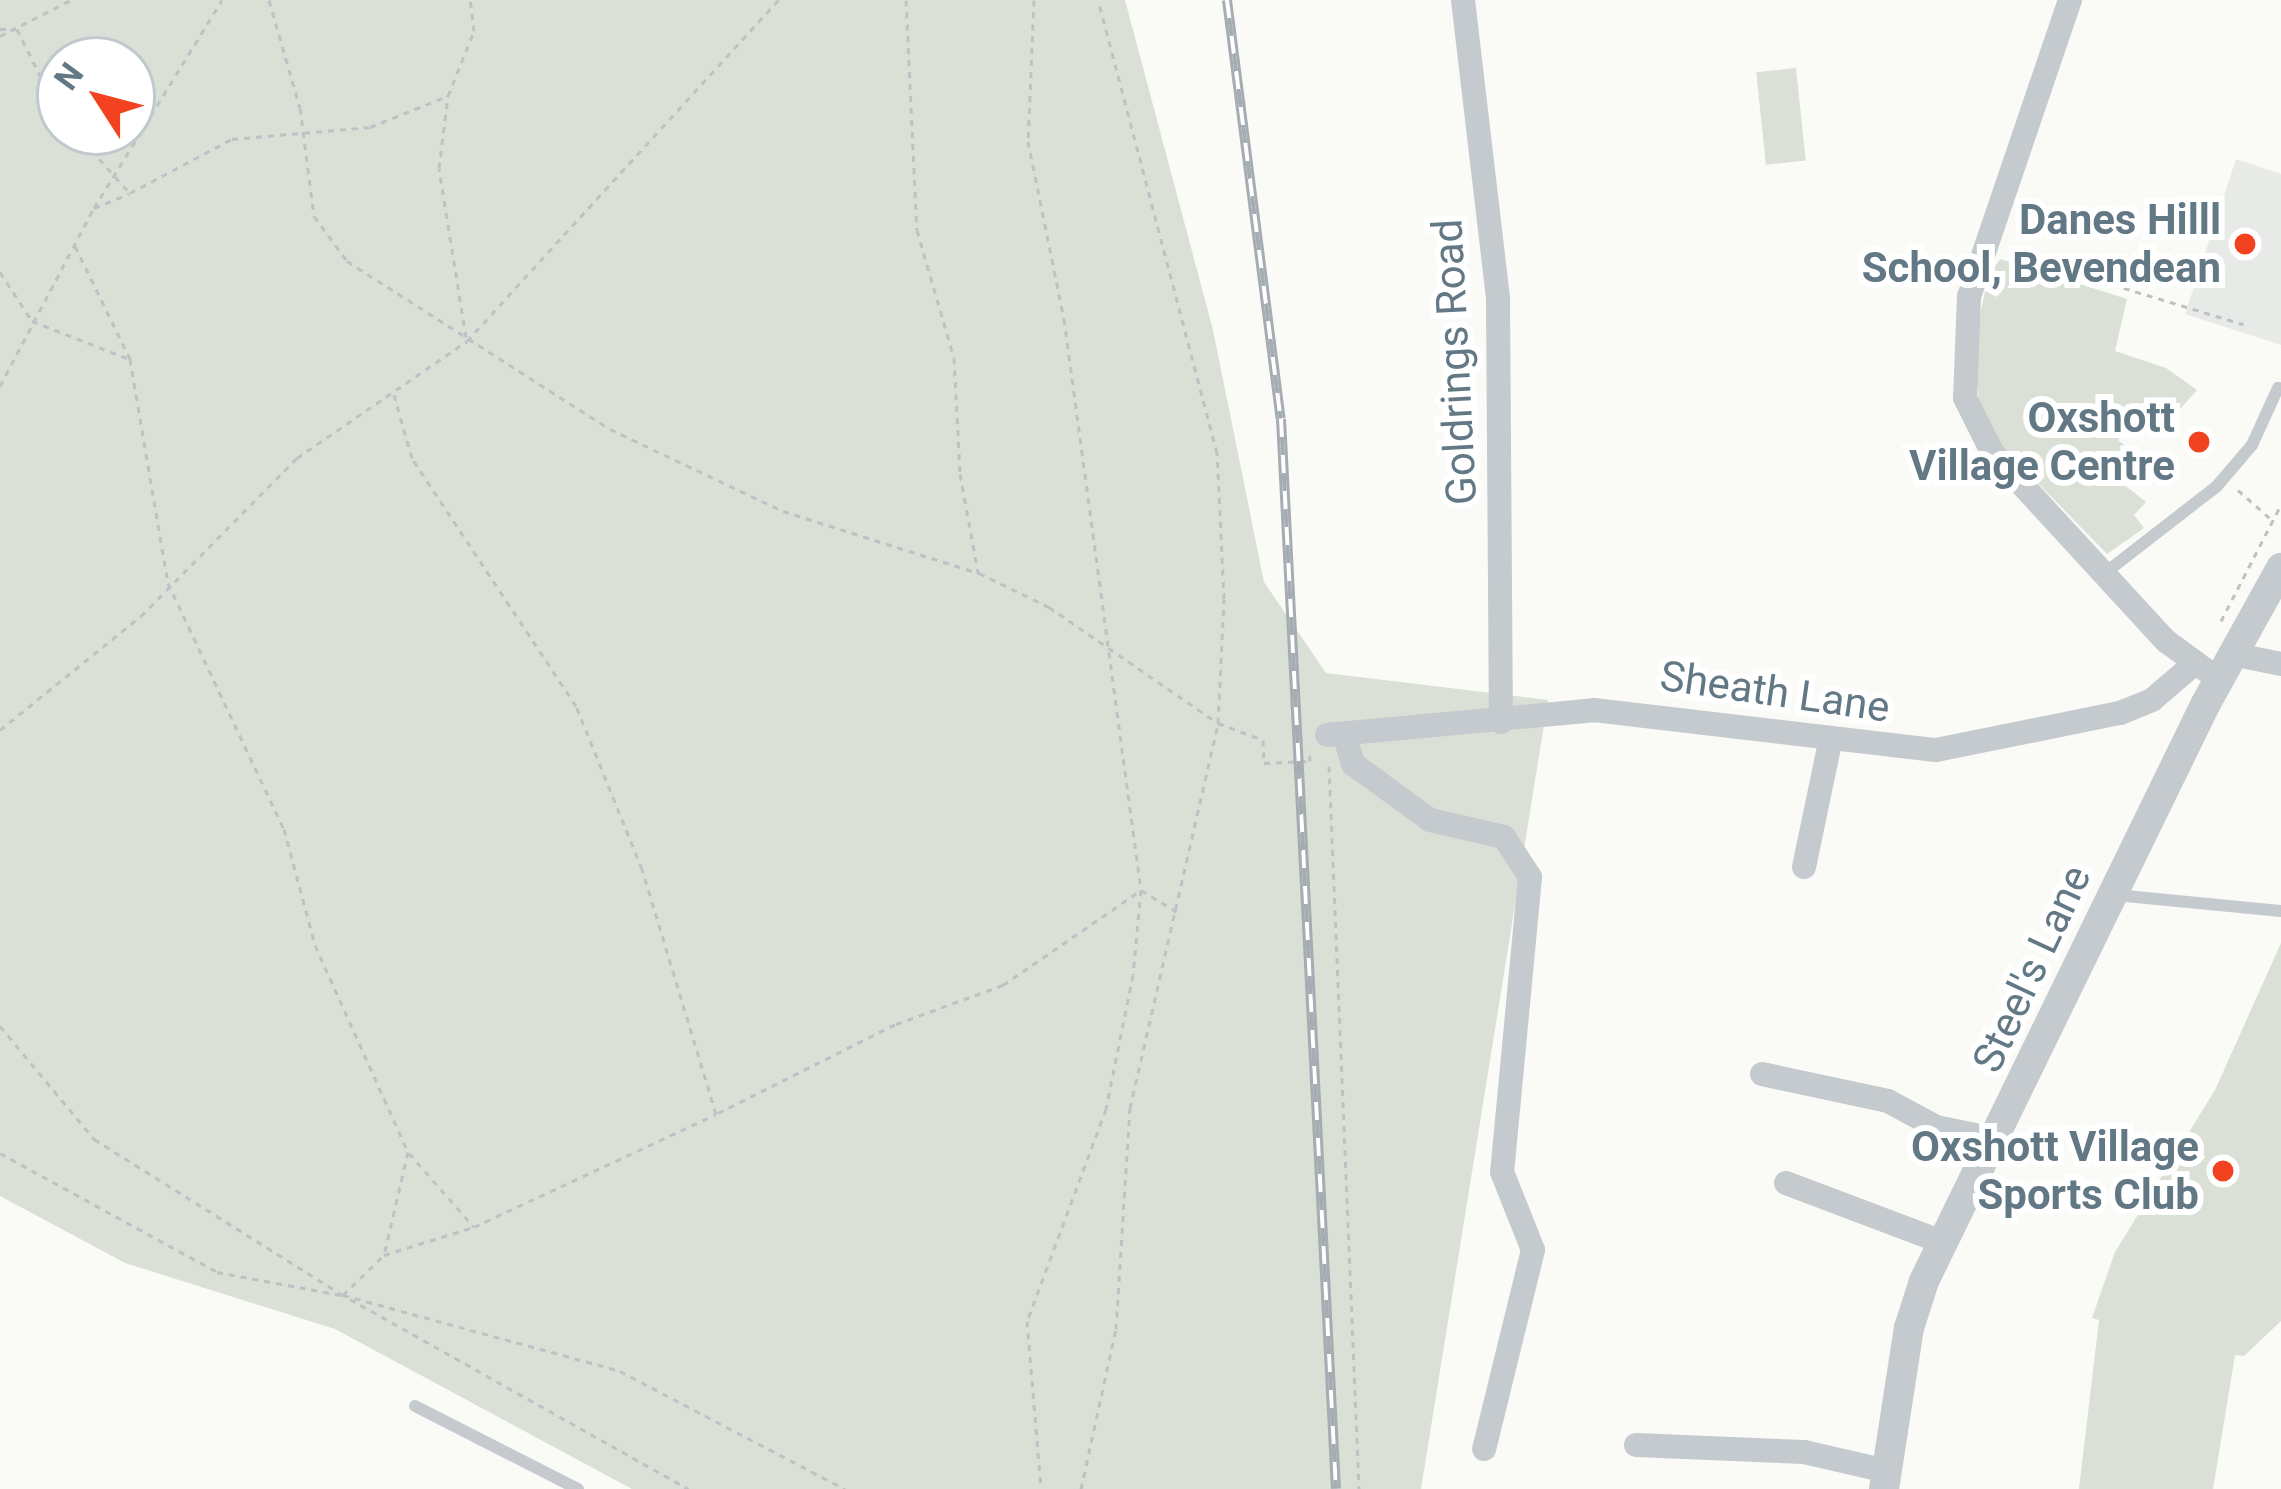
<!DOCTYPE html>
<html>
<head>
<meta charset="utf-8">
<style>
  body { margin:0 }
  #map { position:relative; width:2281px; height:1489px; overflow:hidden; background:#fafaf7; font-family:Roboto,sans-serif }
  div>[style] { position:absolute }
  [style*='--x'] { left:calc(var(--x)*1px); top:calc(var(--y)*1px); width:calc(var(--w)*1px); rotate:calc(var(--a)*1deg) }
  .built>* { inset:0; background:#e8eae8 }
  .green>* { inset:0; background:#dae0d6; transform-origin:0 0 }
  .path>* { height:3px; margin-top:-1.5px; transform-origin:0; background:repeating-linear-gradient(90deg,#bec2c4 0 6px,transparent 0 12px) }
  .service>* { height:12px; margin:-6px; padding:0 6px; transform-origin:6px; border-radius:6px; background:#c4cacd }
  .minor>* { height:24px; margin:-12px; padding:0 12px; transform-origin:12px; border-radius:12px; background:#c4cacd }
  .tertiary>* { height:30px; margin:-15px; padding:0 15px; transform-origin:15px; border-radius:15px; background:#c4cacd }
  .rail>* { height:10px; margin-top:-5px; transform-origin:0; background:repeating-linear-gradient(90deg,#fff 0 18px,#a5adb3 0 36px); box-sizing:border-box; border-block:3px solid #a5adb3 }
  .dots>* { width:33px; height:33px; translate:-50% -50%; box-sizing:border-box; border:6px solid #fff; border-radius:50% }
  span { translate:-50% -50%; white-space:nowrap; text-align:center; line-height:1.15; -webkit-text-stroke:12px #fff; paint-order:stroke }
  .poi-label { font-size:42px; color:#627885; font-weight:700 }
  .right { translate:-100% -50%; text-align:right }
  .street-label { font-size:42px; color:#627885 }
  .north { position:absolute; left:36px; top:36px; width:120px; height:120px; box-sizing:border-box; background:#fff; border:3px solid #c0c9ce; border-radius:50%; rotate:306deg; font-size:33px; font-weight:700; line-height:48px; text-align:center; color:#627885 }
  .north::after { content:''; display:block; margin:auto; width:42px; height:54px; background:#f2421f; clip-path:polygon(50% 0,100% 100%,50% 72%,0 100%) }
</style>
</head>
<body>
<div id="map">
  <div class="built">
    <i style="clip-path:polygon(2236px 159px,2281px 174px,2281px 345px,2185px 314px)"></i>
  </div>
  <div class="green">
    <i style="clip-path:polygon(evenodd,0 0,1125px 0,1213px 330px,1264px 582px,1326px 673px,1548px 700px,1421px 1489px,632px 1489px,335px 1329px,125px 1263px,0 1196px,0 0,60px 60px,132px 60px,132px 132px,60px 132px,60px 60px)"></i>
    <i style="left:1796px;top:68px;width:93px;height:40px;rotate:84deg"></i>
    <i style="clip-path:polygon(2000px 259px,2127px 299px,2115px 351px,2166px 368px,2197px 390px,2162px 429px,2140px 412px,2118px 440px,2141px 459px,2123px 484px,2146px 502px,2134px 515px,2144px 528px,2107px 554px,1999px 443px,1979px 405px,1973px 348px,1988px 277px)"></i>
    <i style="clip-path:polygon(2281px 943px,2281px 1321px,2244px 1356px,2235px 1355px,2213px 1489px,2079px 1489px,2099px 1320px,2092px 1318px,2115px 1252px,2215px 1090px)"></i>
  </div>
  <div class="path">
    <i style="--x:269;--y:0;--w:112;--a:74"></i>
    <i style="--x:300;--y:108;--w:109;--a:82.6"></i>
    <i style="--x:314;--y:216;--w:56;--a:53.7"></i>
    <i style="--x:347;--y:261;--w:312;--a:32.6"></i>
    <i style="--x:610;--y:429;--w:191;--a:25.4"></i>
    <i style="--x:783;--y:511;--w:206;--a:17.6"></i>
    <i style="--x:979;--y:573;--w:78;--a:25.9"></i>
    <i style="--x:1049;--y:607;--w:205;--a:34.5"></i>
    <i style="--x:1218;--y:723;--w:48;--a:20.7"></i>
    <i style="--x:1263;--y:740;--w:23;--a:88"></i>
    <i style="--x:1264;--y:763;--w:46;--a:-2.5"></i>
    <i style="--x:1310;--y:761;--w:12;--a:-95"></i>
    <i style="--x:906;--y:0;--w:230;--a:87.3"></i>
    <i style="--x:917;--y:230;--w:133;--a:73.9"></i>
    <i style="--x:954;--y:358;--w:116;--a:87"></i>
    <i style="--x:960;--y:474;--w:100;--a:79.6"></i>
    <i style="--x:1034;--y:0;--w:141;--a:92.4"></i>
    <i style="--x:1028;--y:141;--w:182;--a:78.6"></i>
    <i style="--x:1064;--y:319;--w:576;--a:82.32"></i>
    <i style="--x:1141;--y:890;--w:85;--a:95.4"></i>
    <i style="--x:1133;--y:975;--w:137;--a:101.4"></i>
    <i style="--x:1106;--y:1109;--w:226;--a:110.4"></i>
    <i style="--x:1027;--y:1321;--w:169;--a:85.2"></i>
    <i style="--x:0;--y:29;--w:15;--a:0"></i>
    <i style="--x:17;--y:29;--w:97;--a:63.7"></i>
    <i style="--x:0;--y:36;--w:80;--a:-26.9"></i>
    <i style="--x:75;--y:132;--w:82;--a:48"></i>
    <i style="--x:130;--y:193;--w:115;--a:-27.9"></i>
    <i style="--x:232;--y:139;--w:139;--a:-5"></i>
    <i style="--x:370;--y:127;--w:84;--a:-21.7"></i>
    <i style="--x:94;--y:208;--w:38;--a:-22"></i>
    <i style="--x:75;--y:246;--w:126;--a:64"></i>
    <i style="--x:130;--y:359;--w:227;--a:80.4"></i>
    <i style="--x:168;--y:583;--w:272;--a:64.8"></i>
    <i style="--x:284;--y:829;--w:120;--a:75"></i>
    <i style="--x:315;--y:945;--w:227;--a:65.8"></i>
    <i style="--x:408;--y:1152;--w:106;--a:103.1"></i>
    <i style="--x:2009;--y:253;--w:245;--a:16.9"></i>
    <i style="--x:0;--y:272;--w:59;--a:56.9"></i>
    <i style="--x:32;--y:321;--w:102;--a:21.3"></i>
    <i style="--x:466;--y:337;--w:171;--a:-99.1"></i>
    <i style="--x:439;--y:168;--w:73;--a:-82.9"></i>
    <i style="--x:448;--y:96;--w:70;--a:-68.2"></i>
    <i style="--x:474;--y:31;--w:31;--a:-97"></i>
    <i style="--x:0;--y:386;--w:201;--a:-62.2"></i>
    <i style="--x:94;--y:208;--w:244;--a:-58.4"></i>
    <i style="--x:2238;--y:490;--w:44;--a:41.3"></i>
    <i style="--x:2221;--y:621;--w:131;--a:-62.7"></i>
    <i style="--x:0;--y:730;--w:181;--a:-39"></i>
    <i style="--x:141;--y:616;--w:222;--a:-45.4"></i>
    <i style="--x:297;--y:458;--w:206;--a:-34.5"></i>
    <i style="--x:467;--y:341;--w:462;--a:-47.6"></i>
    <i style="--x:1329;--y:766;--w:724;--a:87.62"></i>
    <i style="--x:0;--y:1026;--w:147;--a:50.2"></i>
    <i style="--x:94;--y:1139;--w:294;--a:32.1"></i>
    <i style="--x:343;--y:1295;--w:287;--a:15.3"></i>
    <i style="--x:620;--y:1371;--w:254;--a:27.7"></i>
    <i style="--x:718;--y:1113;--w:199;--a:-26.6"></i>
    <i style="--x:896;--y:1024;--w:114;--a:-20"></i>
    <i style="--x:1003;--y:985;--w:168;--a:-34.5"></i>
    <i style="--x:1141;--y:890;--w:42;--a:31.4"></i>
    <i style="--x:0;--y:1153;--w:247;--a:28.7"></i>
    <i style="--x:217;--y:1272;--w:126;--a:10.5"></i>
    <i style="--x:409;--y:1153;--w:98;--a:48.7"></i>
    <i style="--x:343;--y:1295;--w:57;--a:-44.3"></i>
    <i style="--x:384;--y:1255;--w:94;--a:-17.3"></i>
    <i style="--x:474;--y:1227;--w:267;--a:-25"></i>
    <i style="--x:716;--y:1114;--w:256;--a:-106.8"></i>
    <i style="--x:642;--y:869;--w:176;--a:-112"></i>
    <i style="--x:576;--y:706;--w:297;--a:-123.5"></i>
    <i style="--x:412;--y:458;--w:66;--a:-105.9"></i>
    <i style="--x:350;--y:1299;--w:388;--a:29.3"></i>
    <i style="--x:1081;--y:1489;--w:164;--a:-77.7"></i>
    <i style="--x:1116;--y:1329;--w:221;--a:-86.4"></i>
    <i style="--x:1130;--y:1108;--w:395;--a:-77.1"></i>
    <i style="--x:1218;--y:723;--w:124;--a:-87.2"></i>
    <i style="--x:1224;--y:599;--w:146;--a:-92.7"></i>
    <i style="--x:1217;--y:453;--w:468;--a:-104.7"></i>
  </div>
  <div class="service">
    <i style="--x:2105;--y:573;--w:142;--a:-37.8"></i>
    <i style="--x:2217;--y:486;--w:54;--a:-49.5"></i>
    <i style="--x:2252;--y:445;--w:63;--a:-65.5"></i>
    <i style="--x:2115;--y:895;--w:167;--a:5.5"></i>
    <i style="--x:415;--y:1406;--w:183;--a:27"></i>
  </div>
  <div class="minor">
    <i style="--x:1463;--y:0;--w:302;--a:83.3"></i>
    <i style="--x:1498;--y:300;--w:422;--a:89.6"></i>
    <i style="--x:2070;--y:0;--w:313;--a:108.8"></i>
    <i style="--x:1969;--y:296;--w:102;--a:92.2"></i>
    <i style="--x:1965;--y:398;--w:60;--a:63.4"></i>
    <i style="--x:1992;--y:452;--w:257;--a:47.4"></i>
    <i style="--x:2166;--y:641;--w:51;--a:36.2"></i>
    <i style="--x:2232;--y:654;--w:50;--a:11.5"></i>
    <i style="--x:1344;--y:734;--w:31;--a:73"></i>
    <i style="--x:1353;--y:764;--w:95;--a:36"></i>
    <i style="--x:1430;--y:820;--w:76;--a:12.9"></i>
    <i style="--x:1504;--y:837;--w:48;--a:57"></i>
    <i style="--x:1530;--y:877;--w:296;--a:95.4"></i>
    <i style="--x:1502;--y:1172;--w:84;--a:68.3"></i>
    <i style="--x:1533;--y:1250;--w:205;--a:103.8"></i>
    <i style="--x:1327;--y:735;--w:268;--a:-5.3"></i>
    <i style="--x:1594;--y:710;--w:344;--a:6.7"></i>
    <i style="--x:1936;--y:750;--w:188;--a:-11.4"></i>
    <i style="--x:2120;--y:713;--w:35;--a:-22"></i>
    <i style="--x:2152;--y:700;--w:55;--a:-40.6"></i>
    <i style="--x:1804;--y:867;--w:132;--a:-78.2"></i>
    <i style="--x:1762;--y:1074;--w:129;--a:12.1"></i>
    <i style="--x:1888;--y:1101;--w:55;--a:28.4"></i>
    <i style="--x:1936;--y:1127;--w:60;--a:11.5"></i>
    <i style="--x:1786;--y:1183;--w:167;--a:20.7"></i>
    <i style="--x:1636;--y:1445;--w:168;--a:2.4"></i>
    <i style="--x:1804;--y:1452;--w:85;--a:12.9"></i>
  </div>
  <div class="tertiary">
    <i style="--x:1884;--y:1489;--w:163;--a:-81.2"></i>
    <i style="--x:1909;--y:1328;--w:49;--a:-72.3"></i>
    <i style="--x:1924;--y:1281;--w:641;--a:-63.99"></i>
    <i style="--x:2205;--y:705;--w:157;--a:-61"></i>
  </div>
  <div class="rail">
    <i style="--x:1227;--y:0;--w:422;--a:82.7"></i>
    <i style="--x:1281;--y:419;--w:1071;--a:87.06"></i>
  </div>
  <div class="dots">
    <i style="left:2245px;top:244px;background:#f2421f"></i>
    <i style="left:2199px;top:442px;background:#f2421f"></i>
    <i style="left:2223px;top:1171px;background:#f2421f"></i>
  </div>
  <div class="poi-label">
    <span class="right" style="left:2221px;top:244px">Danes Hilll<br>School, Bevendean</span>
    <span class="right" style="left:2175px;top:442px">Oxshott<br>Village Centre</span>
    <span class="right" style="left:2199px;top:1171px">Oxshott Village<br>Sports Club</span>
  </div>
  <div class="street-label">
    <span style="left:1455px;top:362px;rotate:-93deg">Goldrings Road</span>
    <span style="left:1775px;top:692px;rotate:8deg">Sheath Lane</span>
    <span style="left:2032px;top:969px;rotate:-65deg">Steel's Lane</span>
  </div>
  <div class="north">N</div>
</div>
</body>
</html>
